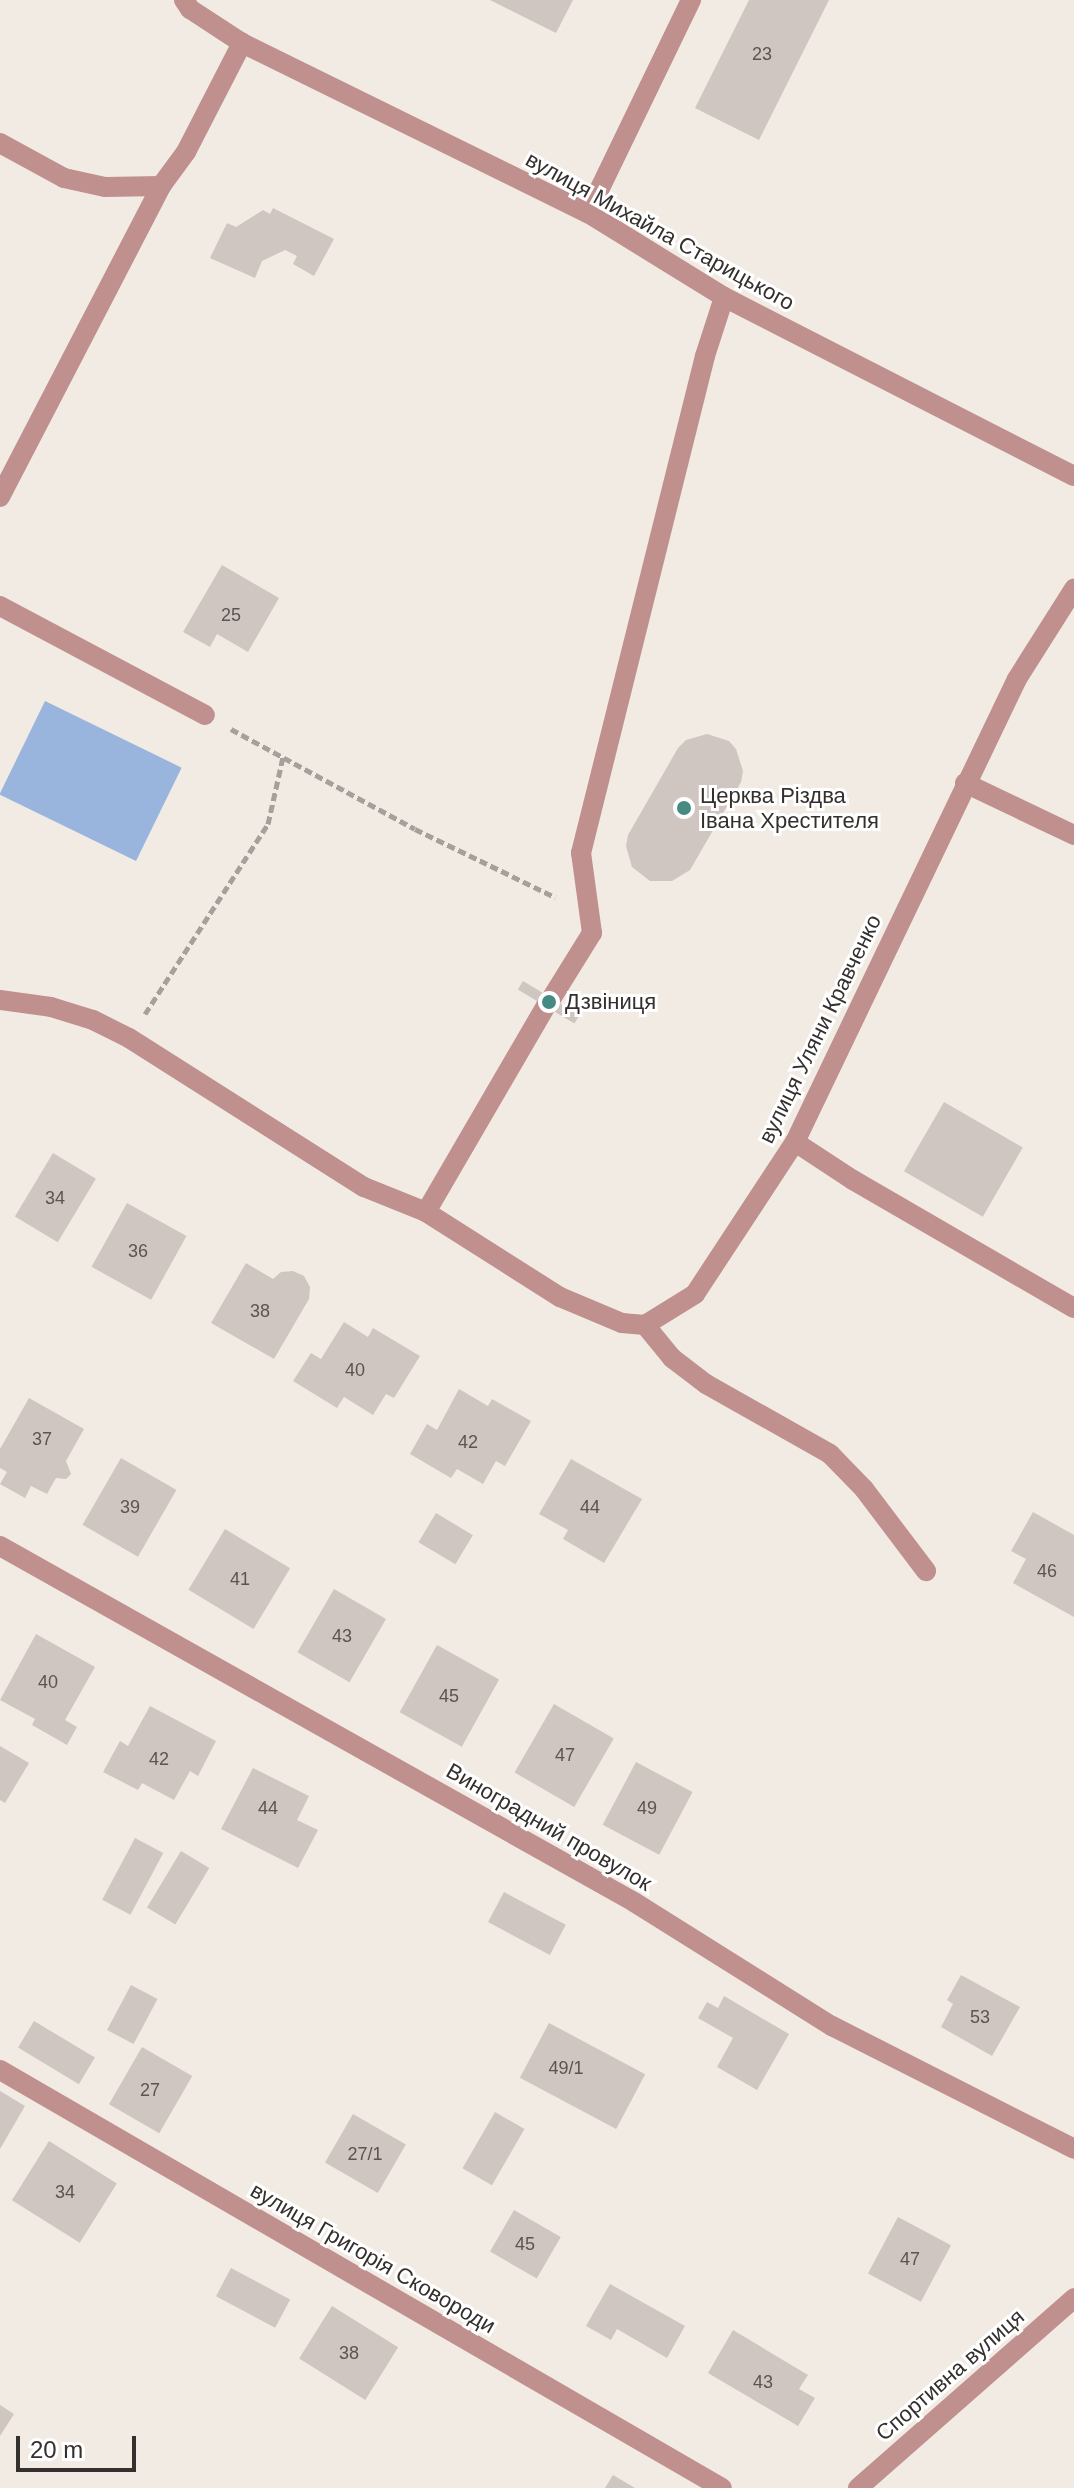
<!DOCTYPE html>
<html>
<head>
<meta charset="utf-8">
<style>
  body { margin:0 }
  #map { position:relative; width:1074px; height:2488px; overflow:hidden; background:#f2ebe4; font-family:Arial,sans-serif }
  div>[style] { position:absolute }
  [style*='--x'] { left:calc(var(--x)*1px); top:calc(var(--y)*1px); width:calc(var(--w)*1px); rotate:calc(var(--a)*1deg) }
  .water>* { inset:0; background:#99b5dd; transform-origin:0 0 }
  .building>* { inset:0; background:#cfc5c1; transform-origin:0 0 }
  .path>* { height:5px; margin-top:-2.5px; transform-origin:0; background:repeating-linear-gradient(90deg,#a5a09b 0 8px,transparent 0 12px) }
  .minor>* { height:20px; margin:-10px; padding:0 10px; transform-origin:10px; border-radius:10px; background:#bf908e }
  .dots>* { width:22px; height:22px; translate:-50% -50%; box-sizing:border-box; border:4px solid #fff; border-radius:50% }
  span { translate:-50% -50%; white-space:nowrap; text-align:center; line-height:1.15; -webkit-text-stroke:6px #fff; paint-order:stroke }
  .number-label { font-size:18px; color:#5a5553 }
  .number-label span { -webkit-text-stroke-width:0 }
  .street-label { font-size:22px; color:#33302e }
  .poi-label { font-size:22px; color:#33302e }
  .left { translate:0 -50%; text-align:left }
  .scale { position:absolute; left:16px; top:2436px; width:120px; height:36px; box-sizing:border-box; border:4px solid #33302e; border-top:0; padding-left:10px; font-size:24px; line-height:28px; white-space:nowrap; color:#33302e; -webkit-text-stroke:6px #fff; paint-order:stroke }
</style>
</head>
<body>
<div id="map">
  <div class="water">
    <i style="left:45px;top:701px;width:152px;height:104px;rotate:26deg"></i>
  </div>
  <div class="building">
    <i style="clip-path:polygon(490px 0,573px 0,556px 33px)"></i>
    <i style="clip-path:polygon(749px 0,829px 0,759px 140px,695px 108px)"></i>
    <i style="clip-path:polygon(273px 208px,334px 239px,314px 276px,293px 264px,297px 256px,285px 250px,262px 261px,255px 278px,210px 258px,227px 223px,236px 227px,263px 210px,270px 214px)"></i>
    <i style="clip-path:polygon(222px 565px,279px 598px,248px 652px,217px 634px,210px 647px,183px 632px)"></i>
    <i style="clip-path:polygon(707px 734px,729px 741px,736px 749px,743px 771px,741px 782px,690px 870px,672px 881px,650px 881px,632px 867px,626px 846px,628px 835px,678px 748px,686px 740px)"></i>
    <i style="left:523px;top:981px;width:66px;height:10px;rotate:31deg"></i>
    <i style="left:944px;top:1102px;width:91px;height:80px;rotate:30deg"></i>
    <i style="left:53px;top:1153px;width:50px;height:74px;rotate:31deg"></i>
    <i style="left:127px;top:1203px;width:68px;height:73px;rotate:29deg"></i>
    <i style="clip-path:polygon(246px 1263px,273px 1279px,281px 1272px,293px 1271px,304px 1276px,310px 1287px,309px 1299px,274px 1359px,211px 1323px)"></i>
    <i style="clip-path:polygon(344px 1322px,368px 1337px,373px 1328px,420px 1356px,394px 1398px,386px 1394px,373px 1415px,344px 1397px,337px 1408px,293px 1381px,311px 1353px,321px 1359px)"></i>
    <i style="clip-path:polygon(459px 1389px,488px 1406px,492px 1399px,531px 1421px,505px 1466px,496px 1461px,483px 1484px,457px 1469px,451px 1478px,410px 1454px,427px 1424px,437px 1430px)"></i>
    <i style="clip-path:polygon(29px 1398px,84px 1429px,66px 1461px,71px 1474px,66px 1479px,56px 1478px,47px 1494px,31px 1486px,25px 1498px,0 1484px,7px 1472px,0 1468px,0 1449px)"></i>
    <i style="left:121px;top:1458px;width:64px;height:77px;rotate:30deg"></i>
    <i style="clip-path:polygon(571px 1459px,642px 1499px,604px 1563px,563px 1539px,568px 1530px,539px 1514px)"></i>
    <i style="clip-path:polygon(1033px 1512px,1074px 1535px,1074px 1617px,1013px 1583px,1026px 1559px,1011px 1551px)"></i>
    <i style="left:436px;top:1513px;width:43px;height:34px;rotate:31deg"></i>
    <i style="left:225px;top:1529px;width:76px;height:71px;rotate:31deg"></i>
    <i style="left:334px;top:1589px;width:60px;height:73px;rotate:30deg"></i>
    <i style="clip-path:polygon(36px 1634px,95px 1667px,65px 1720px,77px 1727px,67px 1745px,32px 1725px,35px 1719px,0 1700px)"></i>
    <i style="left:437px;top:1645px;width:71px;height:77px;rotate:29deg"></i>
    <i style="left:554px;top:1704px;width:69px;height:79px;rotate:30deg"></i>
    <i style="clip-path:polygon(150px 1706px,216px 1741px,198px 1776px,190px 1771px,174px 1800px,142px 1783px,138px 1790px,103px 1772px,120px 1741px,128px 1746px)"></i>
    <i style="clip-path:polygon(0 1746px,29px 1763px,5px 1803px,0 1800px)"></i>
    <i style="left:636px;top:1762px;width:64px;height:71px;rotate:28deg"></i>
    <i style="clip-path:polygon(253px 1768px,309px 1796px,297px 1820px,318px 1830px,298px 1868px,221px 1829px)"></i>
    <i style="left:135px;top:1838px;width:32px;height:70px;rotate:28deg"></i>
    <i style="left:181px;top:1851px;width:33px;height:66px;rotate:31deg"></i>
    <i style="left:504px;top:1892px;width:70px;height:34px;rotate:28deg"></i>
    <i style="clip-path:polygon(961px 1975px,1020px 2007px,992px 2056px,941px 2027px,953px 2004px,947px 2000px)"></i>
    <i style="left:131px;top:1985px;width:30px;height:51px;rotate:28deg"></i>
    <i style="clip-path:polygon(724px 1996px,789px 2034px,757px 2090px,717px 2067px,733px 2038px,698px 2018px,707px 2002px,718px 2008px)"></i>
    <i style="left:34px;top:2021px;width:71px;height:31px;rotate:31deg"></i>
    <i style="left:549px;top:2023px;width:109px;height:62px;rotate:28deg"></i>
    <i style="left:142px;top:2047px;width:58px;height:66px;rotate:30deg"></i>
    <i style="clip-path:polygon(0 2091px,25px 2106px,0 2149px)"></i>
    <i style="left:495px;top:2112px;width:34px;height:65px;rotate:30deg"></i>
    <i style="left:353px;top:2114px;width:61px;height:56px;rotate:30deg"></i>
    <i style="left:49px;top:2141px;width:80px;height:70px;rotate:32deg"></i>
    <i style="left:514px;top:2210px;width:54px;height:48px;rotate:30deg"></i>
    <i style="left:898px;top:2217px;width:60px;height:64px;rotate:28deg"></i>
    <i style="left:231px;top:2268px;width:67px;height:32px;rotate:28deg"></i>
    <i style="clip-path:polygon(610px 2284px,685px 2326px,667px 2358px,617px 2329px,611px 2340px,586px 2326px)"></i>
    <i style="left:332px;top:2306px;width:78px;height:62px;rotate:32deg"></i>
    <i style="clip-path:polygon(733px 2330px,808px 2375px,799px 2389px,815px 2398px,798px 2426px,708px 2373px)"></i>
    <i style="clip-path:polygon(0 2405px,14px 2414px,0 2436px)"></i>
    <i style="clip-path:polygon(613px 2475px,635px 2488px,605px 2488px)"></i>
  </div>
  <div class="path">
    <i style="--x:231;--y:729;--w:209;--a:28.5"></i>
    <i style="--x:415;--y:829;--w:156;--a:25.9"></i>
    <i style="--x:145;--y:1014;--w:226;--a:-57.1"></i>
    <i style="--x:268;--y:824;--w:69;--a:-77.4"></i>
  </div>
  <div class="minor">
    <i style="--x:184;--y:0;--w:11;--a:56"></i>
    <i style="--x:190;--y:9;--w:62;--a:33.2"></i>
    <i style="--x:242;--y:43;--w:386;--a:26.2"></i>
    <i style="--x:588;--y:213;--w:160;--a:31.7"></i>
    <i style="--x:724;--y:297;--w:393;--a:27.1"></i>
    <i style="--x:0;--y:143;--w:73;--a:28.7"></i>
    <i style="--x:64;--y:178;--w:42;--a:12.4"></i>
    <i style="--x:105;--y:187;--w:56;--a:-1"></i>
    <i style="--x:161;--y:186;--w:42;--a:-53.7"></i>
    <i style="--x:186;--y:152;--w:123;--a:-62.8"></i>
    <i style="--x:588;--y:213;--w:237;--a:-64.2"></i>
    <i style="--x:0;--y:497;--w:350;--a:-62.6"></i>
    <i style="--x:0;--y:606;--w:232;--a:28"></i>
    <i style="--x:965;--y:783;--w:121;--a:25.5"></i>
    <i style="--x:551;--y:999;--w:78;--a:-58.2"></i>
    <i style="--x:592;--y:933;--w:81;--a:-97.8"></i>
    <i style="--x:581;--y:853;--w:512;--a:-75.99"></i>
    <i style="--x:705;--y:356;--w:62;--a:-72.1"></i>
    <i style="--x:0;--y:1000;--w:51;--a:7.8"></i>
    <i style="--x:51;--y:1007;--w:44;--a:17.2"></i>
    <i style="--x:93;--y:1020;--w:40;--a:26.6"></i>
    <i style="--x:129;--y:1038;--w:278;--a:32.4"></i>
    <i style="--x:364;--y:1187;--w:67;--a:22"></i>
    <i style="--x:426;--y:1212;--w:159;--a:32.4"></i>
    <i style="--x:560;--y:1297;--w:67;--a:22.8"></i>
    <i style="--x:622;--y:1323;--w:23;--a:5"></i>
    <i style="--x:645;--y:1325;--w:59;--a:-31.8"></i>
    <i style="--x:695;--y:1294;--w:182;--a:-56.7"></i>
    <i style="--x:795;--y:1142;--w:513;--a:-64.38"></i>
    <i style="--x:1017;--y:679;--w:107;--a:-57.7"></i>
    <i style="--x:795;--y:1142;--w:69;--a:33.2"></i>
    <i style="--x:853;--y:1180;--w:255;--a:30.1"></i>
    <i style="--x:426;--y:1212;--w:238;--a:-59.8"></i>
    <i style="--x:645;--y:1325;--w:43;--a:50.7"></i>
    <i style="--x:672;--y:1358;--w:43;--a:37.4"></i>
    <i style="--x:706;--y:1384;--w:142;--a:29.4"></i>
    <i style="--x:830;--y:1454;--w:49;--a:45.8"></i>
    <i style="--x:864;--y:1489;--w:103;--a:52.9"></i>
    <i style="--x:0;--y:1546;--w:727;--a:29.31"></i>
    <i style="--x:634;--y:1902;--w:234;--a:32.1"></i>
    <i style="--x:832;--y:2026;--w:271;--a:26.9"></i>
    <i style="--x:0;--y:2070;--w:834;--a:30.07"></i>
    <i style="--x:858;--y:2488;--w:288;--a:-41.3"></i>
  </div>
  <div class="dots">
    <i style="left:684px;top:808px;background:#458b83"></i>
    <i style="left:549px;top:1002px;background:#458b83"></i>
  </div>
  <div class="number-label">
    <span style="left:762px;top:54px">23</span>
    <span style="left:231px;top:615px">25</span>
    <span style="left:55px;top:1198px">34</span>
    <span style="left:138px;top:1251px">36</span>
    <span style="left:260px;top:1311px">38</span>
    <span style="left:355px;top:1370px">40</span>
    <span style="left:42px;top:1439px">37</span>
    <span style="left:468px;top:1442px">42</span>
    <span style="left:130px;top:1507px">39</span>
    <span style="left:590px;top:1507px">44</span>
    <span style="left:1047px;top:1571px">46</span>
    <span style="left:240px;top:1579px">41</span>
    <span style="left:342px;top:1636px">43</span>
    <span style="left:48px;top:1682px">40</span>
    <span style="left:449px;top:1696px">45</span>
    <span style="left:565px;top:1755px">47</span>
    <span style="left:159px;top:1759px">42</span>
    <span style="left:268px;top:1808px">44</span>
    <span style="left:647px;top:1808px">49</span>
    <span style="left:980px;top:2017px">53</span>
    <span style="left:566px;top:2068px">49/1</span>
    <span style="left:150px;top:2090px">27</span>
    <span style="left:365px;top:2154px">27/1</span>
    <span style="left:65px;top:2192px">34</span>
    <span style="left:525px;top:2244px">45</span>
    <span style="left:910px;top:2259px">47</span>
    <span style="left:349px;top:2353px">38</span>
    <span style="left:763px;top:2382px">43</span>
  </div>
  <div class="street-label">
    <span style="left:660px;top:231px;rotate:29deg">вулиця Михайла Старицького</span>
    <span style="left:820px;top:1029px;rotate:-64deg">вулиця Уляни Кравченко</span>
    <span style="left:549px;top:1827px;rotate:30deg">Виноградний провулок</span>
    <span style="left:373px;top:2258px;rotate:30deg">вулиця Григорія Сковороди</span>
    <span style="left:950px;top:2375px;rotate:-41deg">Спортивна вулиця</span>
  </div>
  <div class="poi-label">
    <span class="left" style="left:700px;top:808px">Церква Різдва<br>Івана Хрестителя</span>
    <span class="left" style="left:565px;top:1002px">Дзвіниця</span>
  </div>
  <div class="scale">20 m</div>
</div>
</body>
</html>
